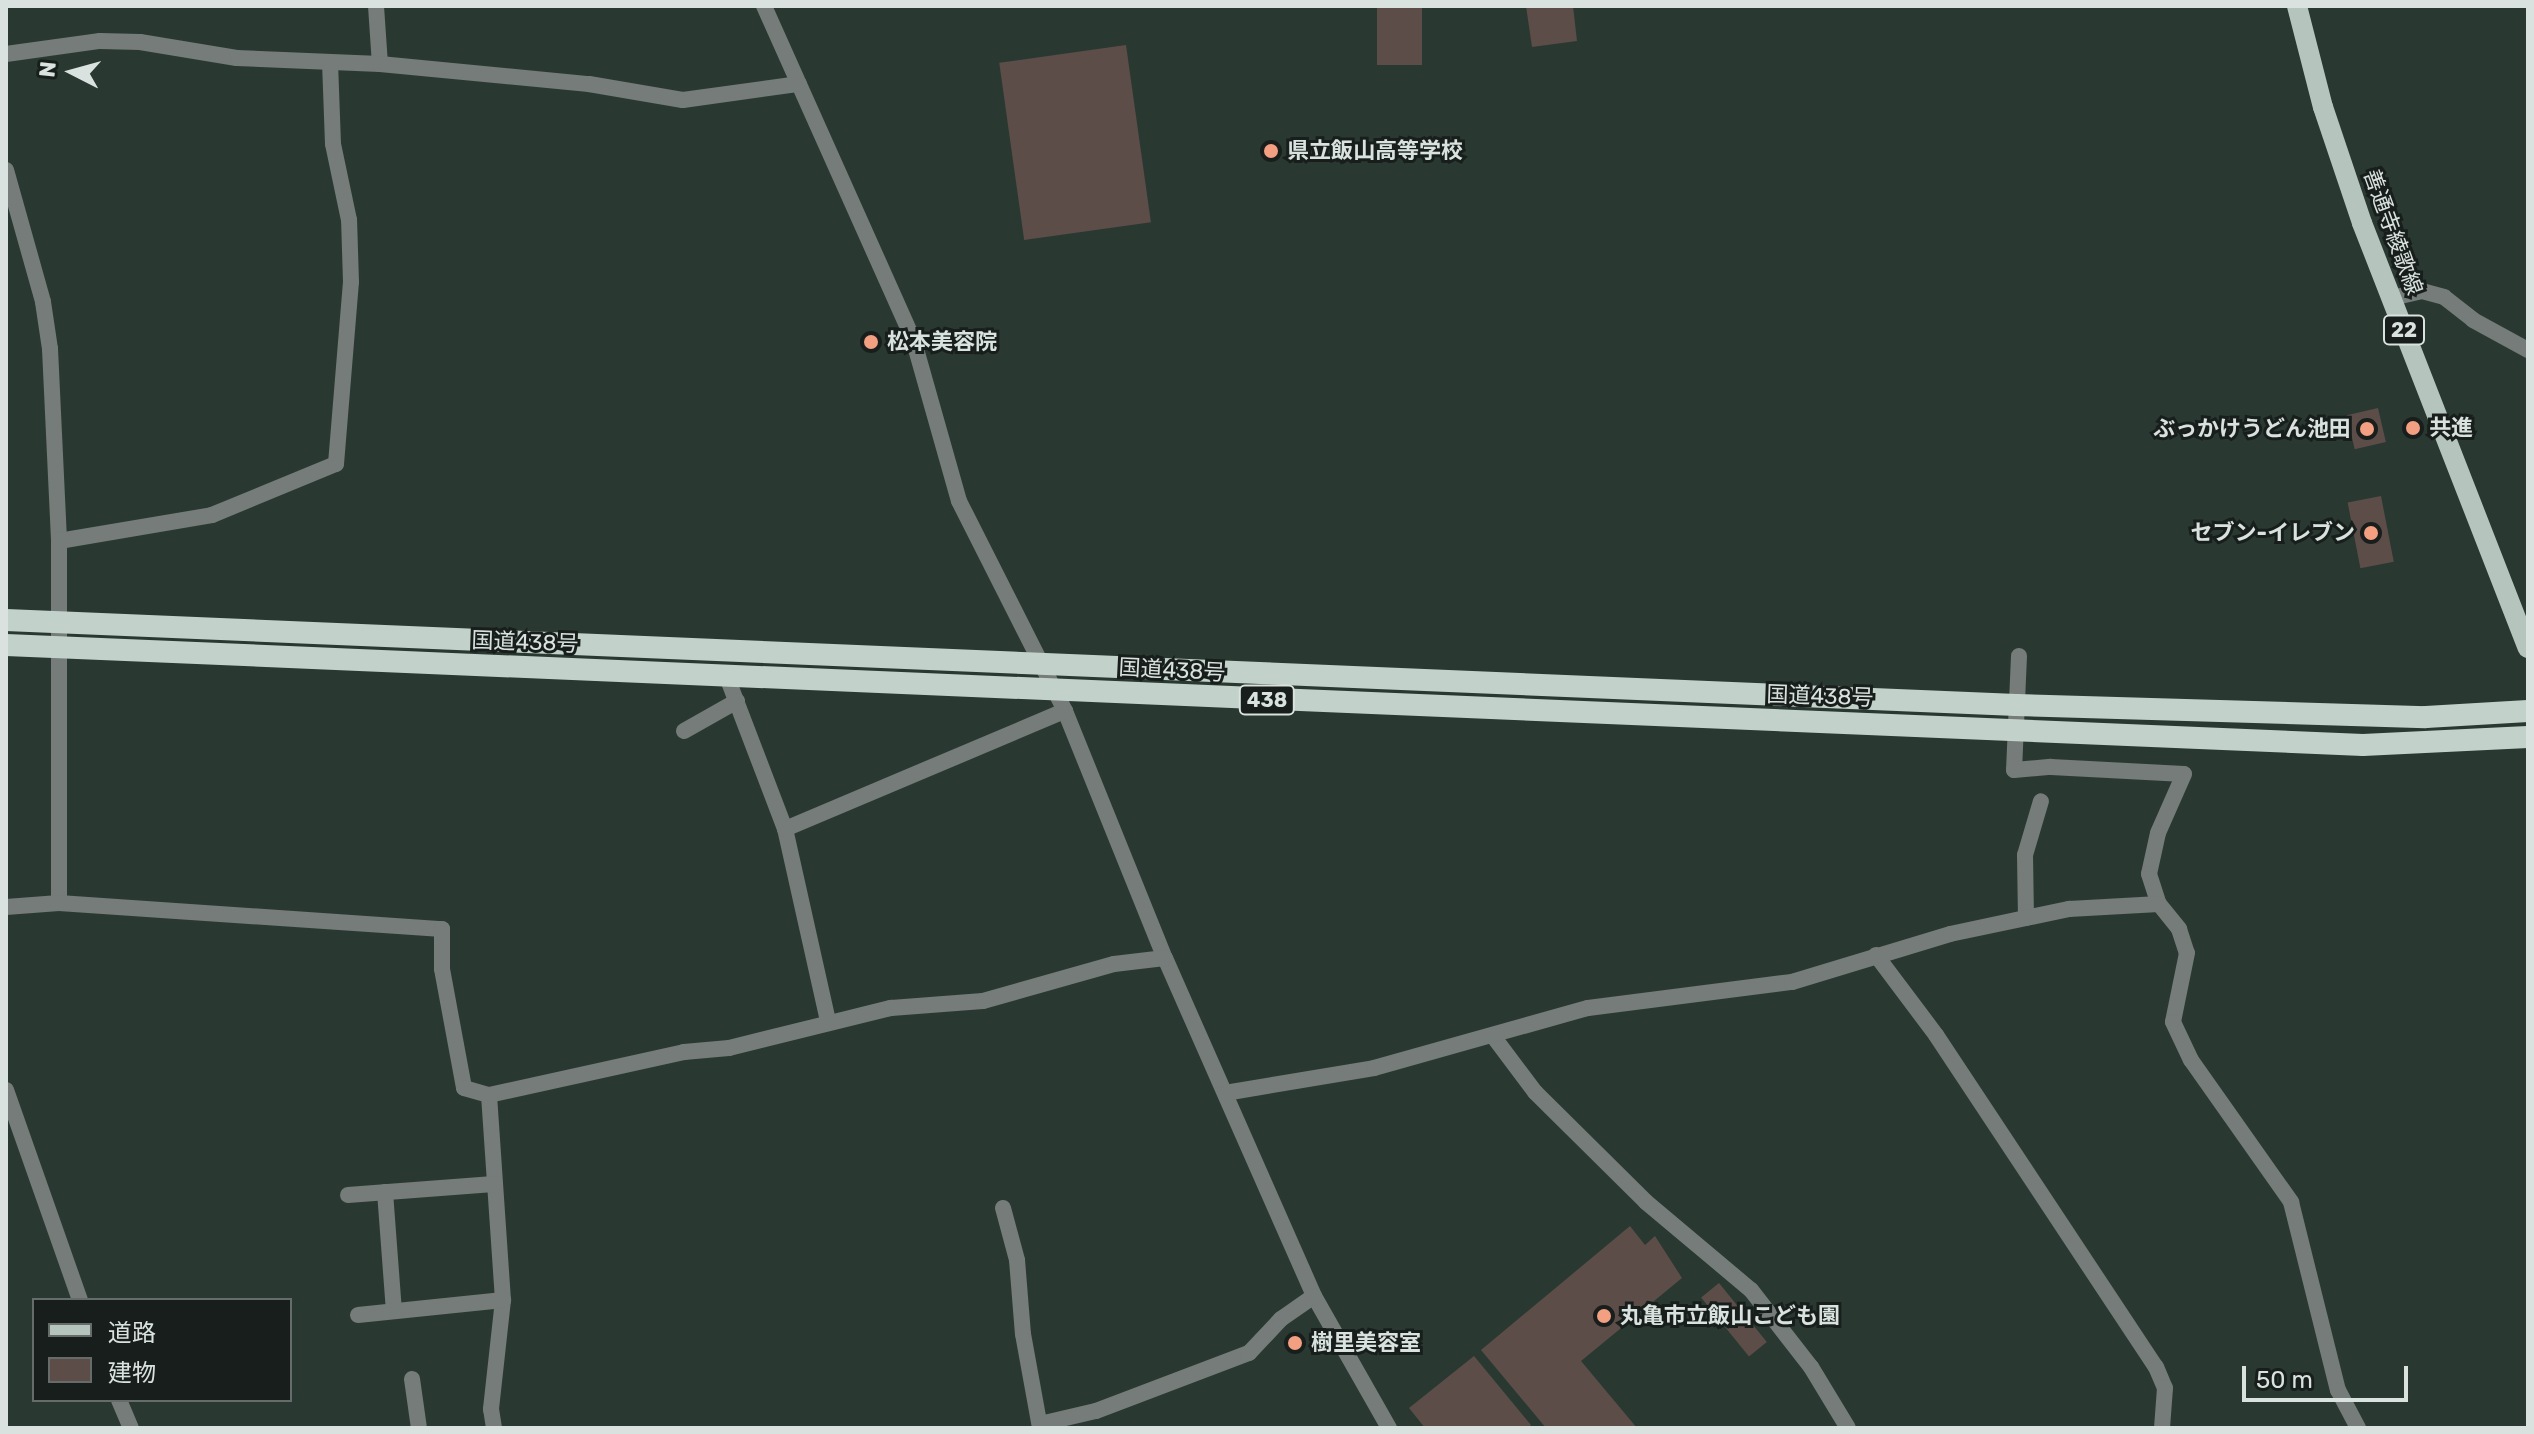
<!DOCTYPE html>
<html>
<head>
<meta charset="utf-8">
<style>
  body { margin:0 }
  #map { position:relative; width:2534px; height:1434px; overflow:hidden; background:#2a3832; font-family:Rubik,"Noto Sans JP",sans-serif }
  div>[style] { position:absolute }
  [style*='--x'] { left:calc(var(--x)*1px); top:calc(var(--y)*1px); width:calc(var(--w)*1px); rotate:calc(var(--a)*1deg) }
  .building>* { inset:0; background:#5c4d48; transform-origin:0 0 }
  .minor>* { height:16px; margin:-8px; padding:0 8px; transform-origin:8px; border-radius:8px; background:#757c79 }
  .primary>* { height:20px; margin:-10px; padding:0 10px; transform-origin:10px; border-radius:10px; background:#b5c4bd }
  .trunk>* { height:22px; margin:-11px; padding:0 11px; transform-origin:11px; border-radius:11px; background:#c2d2ca }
  .dots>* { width:22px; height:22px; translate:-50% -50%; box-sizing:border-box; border:4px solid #171e1b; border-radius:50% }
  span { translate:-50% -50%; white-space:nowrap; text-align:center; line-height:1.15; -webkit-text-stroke:6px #171e1b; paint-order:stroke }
  .shield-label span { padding:2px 6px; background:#171e1b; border:2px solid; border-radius:6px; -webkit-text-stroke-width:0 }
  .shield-label { font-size:20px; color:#d9e2de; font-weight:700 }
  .poi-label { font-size:22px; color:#d9e2de; font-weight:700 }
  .left { translate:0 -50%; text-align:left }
  .right { translate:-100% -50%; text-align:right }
  .street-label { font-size:22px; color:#d9e2de }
  .frame { position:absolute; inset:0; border:8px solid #d9e2de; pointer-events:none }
  .legend { position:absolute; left:32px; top:1298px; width:260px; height:104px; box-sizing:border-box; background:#171e1b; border:2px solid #656c69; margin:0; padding:10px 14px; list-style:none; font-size:24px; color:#d9e2de }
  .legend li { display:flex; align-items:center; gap:16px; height:40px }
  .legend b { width:40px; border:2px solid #656c69 }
  .north { position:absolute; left:32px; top:32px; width:80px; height:80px; -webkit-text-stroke:6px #171e1b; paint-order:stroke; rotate:276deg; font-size:22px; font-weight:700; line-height:32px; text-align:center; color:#d9e2de }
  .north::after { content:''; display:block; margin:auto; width:28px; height:36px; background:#d9e2de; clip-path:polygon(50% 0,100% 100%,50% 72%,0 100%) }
  .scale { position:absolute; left:2242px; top:1366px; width:166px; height:36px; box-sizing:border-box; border:4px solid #d9e2de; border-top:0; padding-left:10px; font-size:24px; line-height:28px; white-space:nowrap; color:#d9e2de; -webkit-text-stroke:6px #171e1b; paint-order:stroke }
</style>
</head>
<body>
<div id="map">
  <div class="building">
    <i style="left:1377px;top:6px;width:45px;height:59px"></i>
    <i style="clip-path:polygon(1526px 6px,1573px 6px,1577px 41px,1532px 47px)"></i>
    <i style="left:1126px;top:45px;width:179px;height:128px;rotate:82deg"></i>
    <i style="left:2378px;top:408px;width:35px;height:32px;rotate:77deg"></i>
    <i style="left:2381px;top:496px;width:67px;height:34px;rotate:79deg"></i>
    <i style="clip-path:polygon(1630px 1226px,1645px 1245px,1655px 1236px,1682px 1278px,1581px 1361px,1637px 1428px,1546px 1428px,1481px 1350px)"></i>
    <i style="left:1719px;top:1283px;width:76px;height:23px;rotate:51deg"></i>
    <i style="clip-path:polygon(1474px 1356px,1531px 1425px,1528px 1428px,1425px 1428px,1409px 1408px)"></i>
  </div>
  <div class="minor">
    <i style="--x:376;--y:6;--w:58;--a:86.1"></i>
    <i style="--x:764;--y:6;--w:368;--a:65.9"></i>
    <i style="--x:914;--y:342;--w:165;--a:74.2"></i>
    <i style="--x:959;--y:501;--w:235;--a:63.2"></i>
    <i style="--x:1065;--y:711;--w:266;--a:68"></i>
    <i style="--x:1165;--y:958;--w:369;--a:66.2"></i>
    <i style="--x:1314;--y:1296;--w:152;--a:60.4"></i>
    <i style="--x:6;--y:54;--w:95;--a:-7.9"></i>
    <i style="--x:100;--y:41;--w:40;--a:1.4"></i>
    <i style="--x:140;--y:42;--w:98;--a:9.4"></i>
    <i style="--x:237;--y:58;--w:143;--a:2.4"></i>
    <i style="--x:380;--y:64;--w:210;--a:5.5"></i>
    <i style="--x:589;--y:84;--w:95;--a:9.7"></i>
    <i style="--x:683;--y:100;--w:117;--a:-7.9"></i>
    <i style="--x:6;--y:170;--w:137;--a:74.3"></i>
    <i style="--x:43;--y:302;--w:48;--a:81.5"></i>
    <i style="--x:50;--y:349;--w:192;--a:87.3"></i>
    <i style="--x:59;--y:541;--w:362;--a:90"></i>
    <i style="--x:2392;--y:298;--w:31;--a:-13"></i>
    <i style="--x:2422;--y:291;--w:23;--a:15"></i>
    <i style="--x:2444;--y:297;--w:37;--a:38"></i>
    <i style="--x:2473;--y:320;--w:63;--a:28.6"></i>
    <i style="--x:59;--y:541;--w:155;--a:-9.6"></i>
    <i style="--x:212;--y:515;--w:134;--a:-22.4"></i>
    <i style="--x:336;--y:464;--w:183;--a:-85.3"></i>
    <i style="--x:351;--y:282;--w:62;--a:-91.8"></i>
    <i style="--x:349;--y:220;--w:78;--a:-101.9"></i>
    <i style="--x:333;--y:144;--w:82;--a:-92.1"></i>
    <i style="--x:2019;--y:656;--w:114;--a:92.5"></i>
    <i style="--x:2014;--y:770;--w:37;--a:-5"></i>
    <i style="--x:2051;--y:767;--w:133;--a:3"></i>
    <i style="--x:2184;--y:774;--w:64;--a:113.8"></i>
    <i style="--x:2158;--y:833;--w:42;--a:102.4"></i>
    <i style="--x:2149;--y:874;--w:32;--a:72"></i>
    <i style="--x:2159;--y:904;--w:32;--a:51"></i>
    <i style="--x:2179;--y:929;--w:25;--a:72"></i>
    <i style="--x:2187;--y:953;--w:70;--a:101.5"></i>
    <i style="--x:2173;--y:1022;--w:42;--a:64.7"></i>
    <i style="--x:2191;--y:1060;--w:174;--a:54.8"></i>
    <i style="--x:2291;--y:1202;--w:194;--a:76"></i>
    <i style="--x:2338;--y:1390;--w:43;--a:62.2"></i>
    <i style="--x:727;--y:677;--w:163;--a:69.1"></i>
    <i style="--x:684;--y:731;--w:61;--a:-29.5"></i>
    <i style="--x:6;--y:907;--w:53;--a:-4.3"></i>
    <i style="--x:59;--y:903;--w:384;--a:3.9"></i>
    <i style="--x:442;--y:929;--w:40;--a:90"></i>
    <i style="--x:442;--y:969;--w:121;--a:79.5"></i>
    <i style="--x:464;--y:1088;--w:26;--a:16"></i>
    <i style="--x:489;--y:1095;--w:200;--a:-12.4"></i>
    <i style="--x:684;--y:1052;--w:45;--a:-5.1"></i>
    <i style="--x:729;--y:1048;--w:167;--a:-13.9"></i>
    <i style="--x:891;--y:1008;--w:92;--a:-4.4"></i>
    <i style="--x:983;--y:1001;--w:136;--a:-15.8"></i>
    <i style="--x:1114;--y:964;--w:51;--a:-6.7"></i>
    <i style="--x:2026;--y:918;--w:63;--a:-90.9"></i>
    <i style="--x:2025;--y:855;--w:56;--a:-73.5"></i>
    <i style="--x:1876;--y:955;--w:100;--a:53.1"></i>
    <i style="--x:1936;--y:1035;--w:398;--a:56.5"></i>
    <i style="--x:2156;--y:1367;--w:23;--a:67"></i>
    <i style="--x:2165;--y:1388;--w:40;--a:94.3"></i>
    <i style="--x:828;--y:1021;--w:197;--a:-102.6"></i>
    <i style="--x:785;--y:829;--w:304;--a:-22.9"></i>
    <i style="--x:1493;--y:1036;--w:70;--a:53.1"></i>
    <i style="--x:1535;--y:1092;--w:156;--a:44.7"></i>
    <i style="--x:1646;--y:1202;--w:137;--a:40"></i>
    <i style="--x:1751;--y:1290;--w:98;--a:52.1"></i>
    <i style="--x:1811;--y:1367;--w:71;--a:58.8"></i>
    <i style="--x:6;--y:1090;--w:223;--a:70.6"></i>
    <i style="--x:1225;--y:1093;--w:151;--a:-9.5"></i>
    <i style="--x:1374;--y:1068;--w:222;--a:-15.7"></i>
    <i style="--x:1588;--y:1008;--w:206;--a:-7.3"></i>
    <i style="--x:1792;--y:982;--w:165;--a:-16.9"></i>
    <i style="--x:1950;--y:934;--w:122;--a:-11.9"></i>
    <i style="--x:2069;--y:909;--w:90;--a:-3.2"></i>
    <i style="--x:489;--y:1095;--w:205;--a:86.1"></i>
    <i style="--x:503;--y:1300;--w:110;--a:96.3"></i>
    <i style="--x:491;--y:1409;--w:19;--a:81"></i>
    <i style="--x:385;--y:1192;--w:119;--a:85.7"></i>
    <i style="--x:348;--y:1195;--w:146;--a:-4.3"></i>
    <i style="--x:1003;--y:1208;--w:54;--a:74.9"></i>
    <i style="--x:1017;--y:1260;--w:74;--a:85.4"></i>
    <i style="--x:1023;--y:1334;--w:96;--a:79.7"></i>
    <i style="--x:358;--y:1315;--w:146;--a:-5.9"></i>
    <i style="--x:412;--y:1379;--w:49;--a:81.9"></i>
    <i style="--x:119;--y:1400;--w:30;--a:67"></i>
    <i style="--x:1040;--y:1424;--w:57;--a:-13.1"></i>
    <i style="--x:1096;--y:1411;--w:164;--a:-20.8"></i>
    <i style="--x:1249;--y:1353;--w:47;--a:-46.7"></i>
    <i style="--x:1281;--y:1319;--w:40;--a:-34.9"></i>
  </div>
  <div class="primary">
    <i style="--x:2297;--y:6;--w:104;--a:75.6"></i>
    <i style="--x:2323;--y:107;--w:122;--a:71.4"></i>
    <i style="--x:2362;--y:223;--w:456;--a:68.7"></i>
  </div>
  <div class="trunk">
    <i style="--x:6;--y:620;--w:2012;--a:2.42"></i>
    <i style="--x:2016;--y:705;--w:410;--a:1.7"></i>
    <i style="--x:2426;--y:717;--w:102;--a:-3.4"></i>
    <i style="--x:6;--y:645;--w:2359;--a:2.43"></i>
    <i style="--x:2363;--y:745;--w:165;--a:-2.8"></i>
  </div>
  <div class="dots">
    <i style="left:1271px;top:151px;background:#f39f82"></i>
    <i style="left:871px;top:342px;background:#f39f82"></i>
    <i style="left:2413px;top:428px;background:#f39f82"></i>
    <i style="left:2367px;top:429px;background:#f39f82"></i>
    <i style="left:2371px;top:533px;background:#f39f82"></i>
    <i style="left:1604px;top:1316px;background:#f39f82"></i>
    <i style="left:1295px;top:1343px;background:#f39f82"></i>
  </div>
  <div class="shield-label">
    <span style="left:2404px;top:330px">22</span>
    <span style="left:1267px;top:700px">438</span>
  </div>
  <div class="poi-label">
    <span class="left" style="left:1287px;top:151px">県立飯山高等学校</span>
    <span class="left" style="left:887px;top:342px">松本美容院</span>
    <span class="left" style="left:2429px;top:428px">共進</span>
    <span class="right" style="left:2351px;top:429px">ぶっかけうどん池田</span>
    <span class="right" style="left:2355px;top:533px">セブン-イレブン</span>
    <span class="left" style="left:1620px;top:1316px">丸亀市立飯山こども園</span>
    <span class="left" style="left:1311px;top:1343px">樹里美容室</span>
  </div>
  <div class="street-label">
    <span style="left:2393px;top:232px;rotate:70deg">善通寺綾歌線</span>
    <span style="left:525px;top:642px;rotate:2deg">国道438号</span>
    <span style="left:1172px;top:670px;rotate:3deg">国道438号</span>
    <span style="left:1820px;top:696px;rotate:2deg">国道438号</span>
  </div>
  <div class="frame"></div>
  <ul class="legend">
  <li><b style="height:10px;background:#b5c4bd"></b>道路</li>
  <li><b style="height:22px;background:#5c4d48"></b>建物</li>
  </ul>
  <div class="north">N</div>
  <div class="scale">50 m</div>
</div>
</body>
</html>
